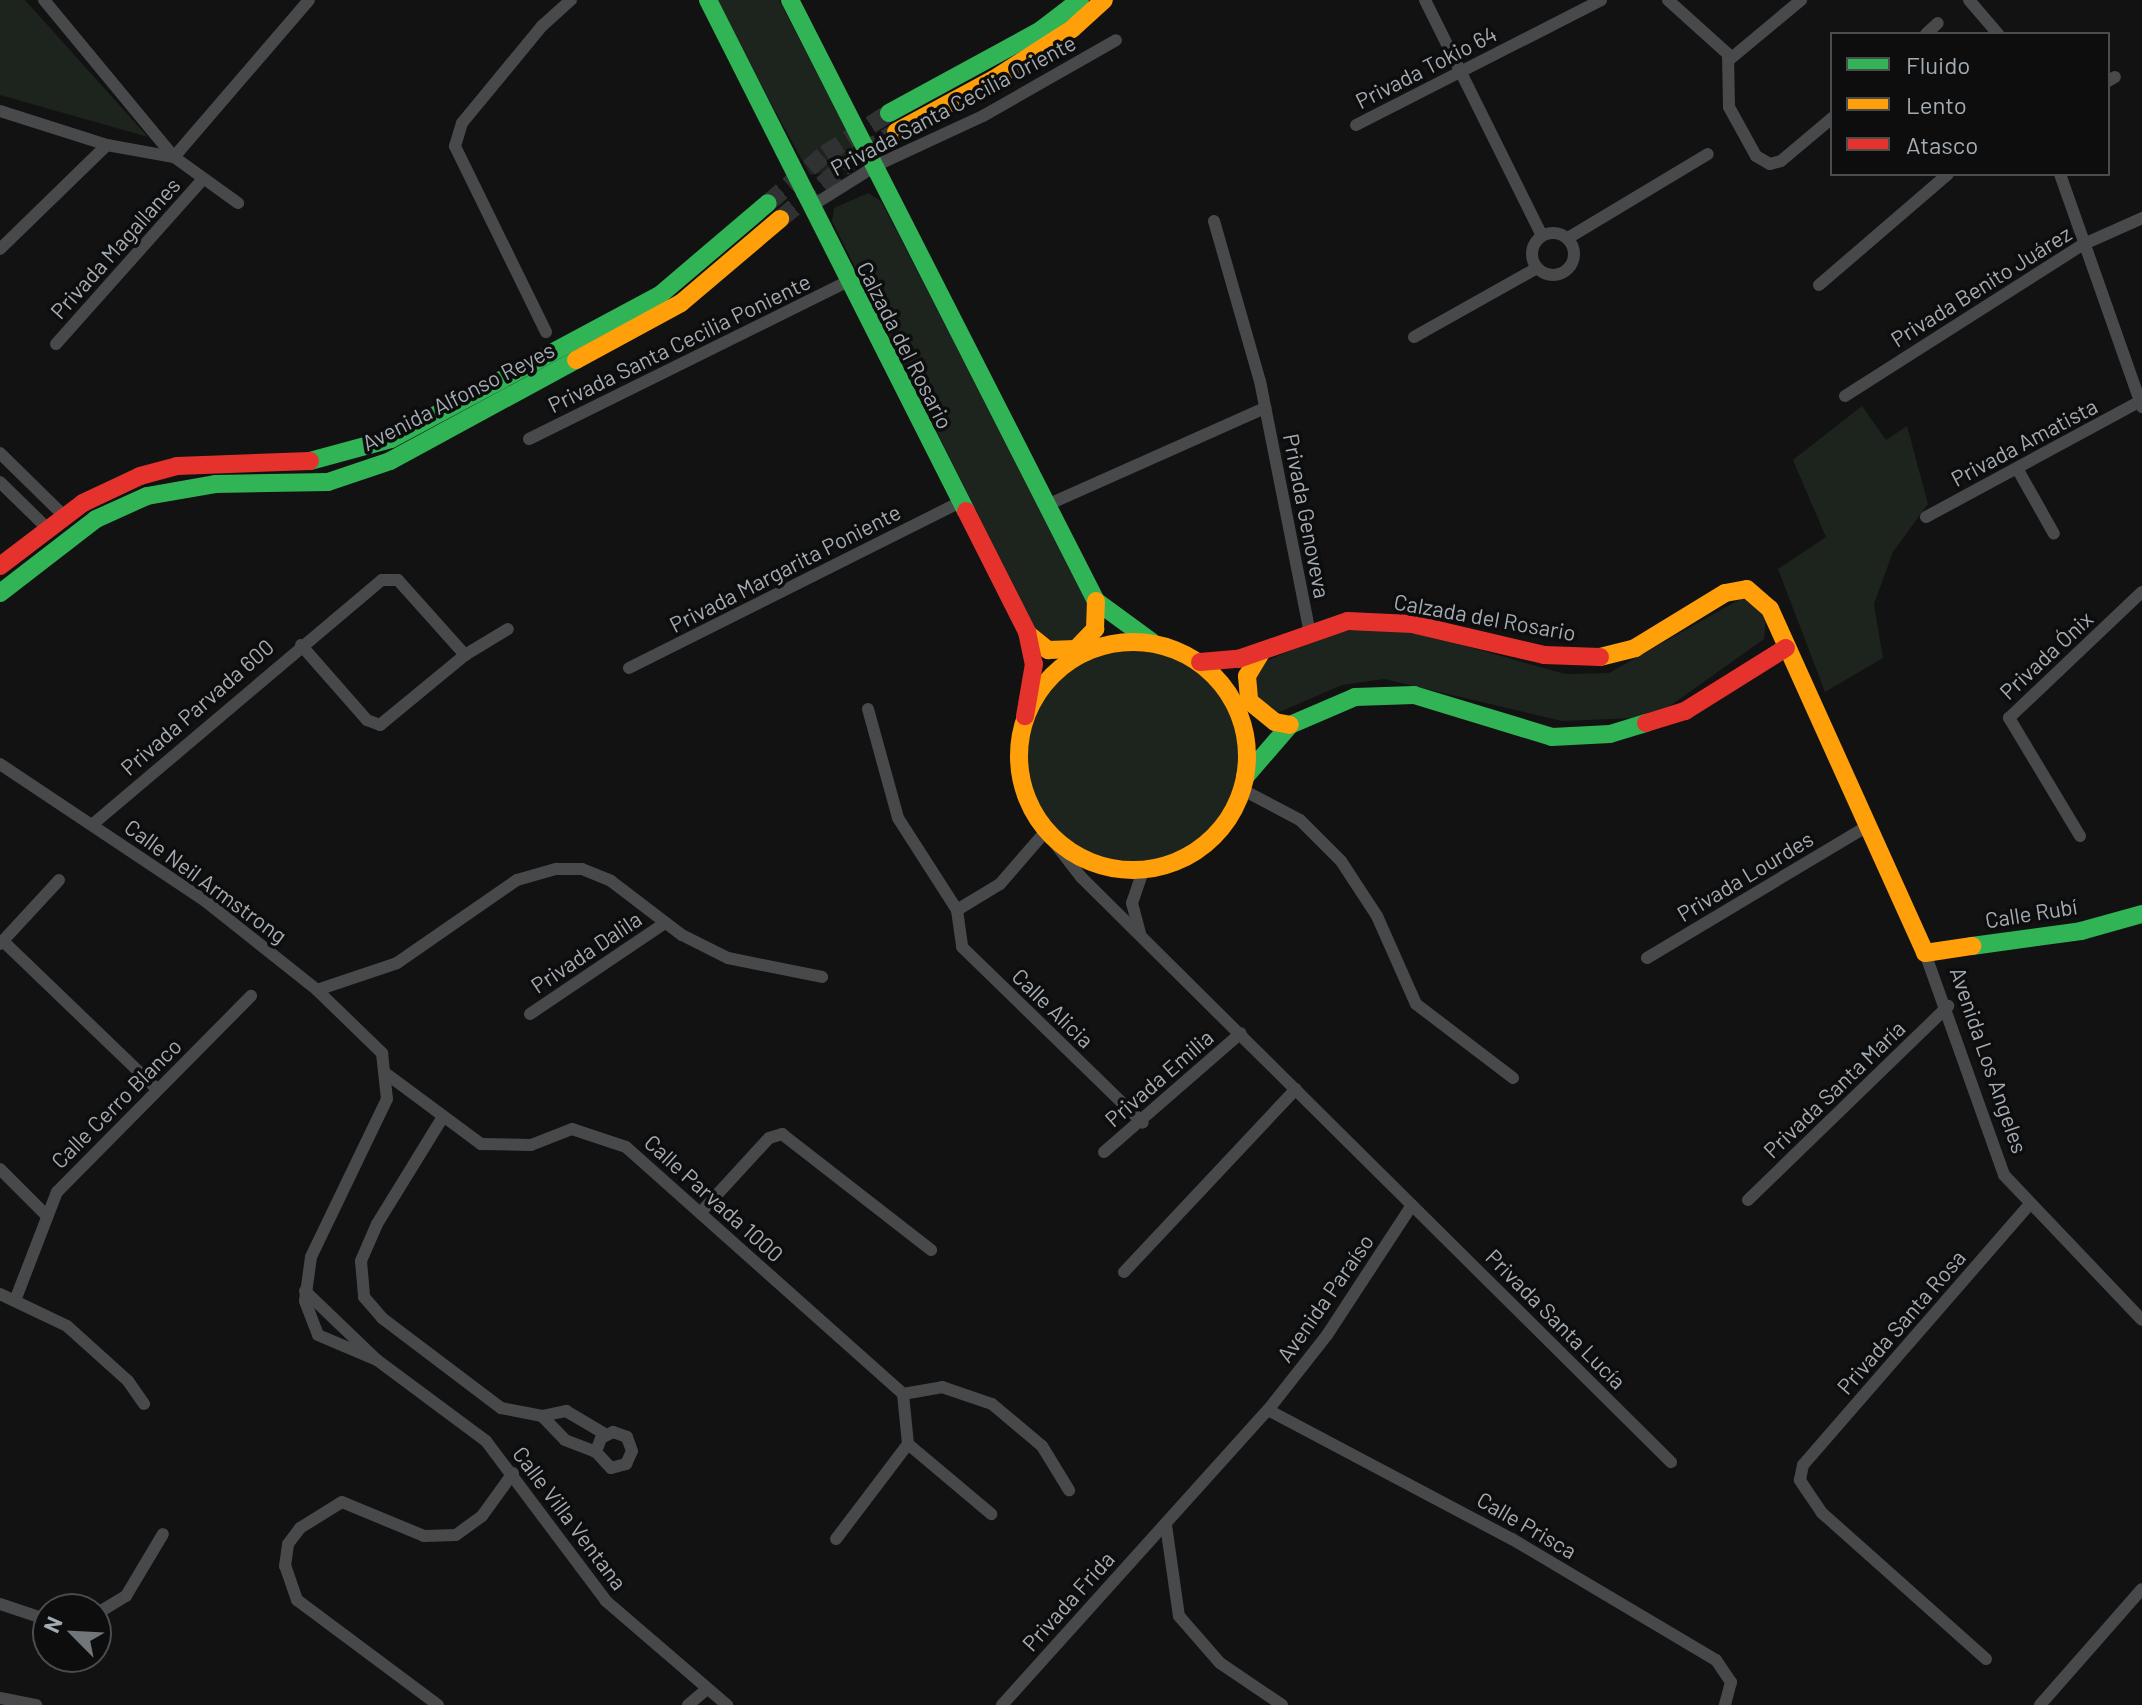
<!DOCTYPE html>
<html>
<head>
<meta charset="utf-8">
<style>
  body { margin:0 }
  #map { position:relative; width:2142px; height:1705px; overflow:hidden; background:#121213; font-family:Barlow,sans-serif }
  div>[style] { position:absolute }
  [style*='--x'] { left:calc(var(--x)*1px); top:calc(var(--y)*1px); width:calc(var(--w)*1px); rotate:calc(var(--a)*1deg) }
  .green>* { inset:0; background:#1d231d }
  .round { border-radius:50% }
  .secondary-tunnel>* { height:18px; margin-top:-9px; transform-origin:0; background:repeating-linear-gradient(90deg,#2f3133 0 18px,transparent 0 27px) }
  .street>* { height:12px; margin:-6px; padding:0 6px; transform-origin:6px; border-radius:6px; background:#47494b }
  .street>.ring { margin:-6px; padding:0; box-sizing:content-box; background:none; border:12px solid #47494b; border-radius:50% }
  .fast>* { height:18px; margin:-9px; padding:0 9px; transform-origin:9px; border-radius:9px; background:#30b455 }
  .slow>* { height:18px; margin:-9px; padding:0 9px; transform-origin:9px; border-radius:9px; background:#ff9f0a }
  .slow>.ring { margin:-9px; padding:0; box-sizing:content-box; background:none; border:18px solid #ff9f0a; border-radius:50% }
  .jam>* { height:18px; margin:-9px; padding:0 9px; transform-origin:9px; border-radius:9px; background:#e5322d }
  span { translate:-50% -50%; white-space:nowrap; text-align:center; line-height:1.15; -webkit-text-stroke:7px #0d0d0e; paint-order:stroke }
  .street-label { font-size:22px; color:#a4acb3 }
  .legend { position:absolute; left:1830px; top:32px; width:280px; height:144px; box-sizing:border-box; background:#0d0d0e; border:2px solid #494d50; margin:0; padding:10px 14px; list-style:none; font-size:24px; color:#a4acb3 }
  .legend li { display:flex; align-items:center; gap:16px; height:40px }
  .legend b { width:40px; border:2px solid #494d50 }
  .north { position:absolute; left:32px; top:1593px; width:80px; height:80px; box-sizing:border-box; background:#0d0d0e; border:2px solid #494d50; border-radius:50%; rotate:294deg; font-size:22px; font-weight:700; line-height:32px; text-align:center; color:#a4acb3 }
  .north::after { content:''; display:block; margin:auto; width:28px; height:36px; background:#71767b; clip-path:polygon(50% 0,100% 100%,50% 72%,0 100%) }
</style>
</head>
<body>
<div id="map">
  <div class="green">
    <i style="clip-path:polygon(0 0,25px 0,148px 137px,0 95px)"></i>
    <i style="clip-path:polygon(715px 0,779px 0,855px 146px,844px 169px,810px 175px)"></i>
    <i style="clip-path:polygon(868px 193px,881px 201px,1092px 608px,1081px 638px,1057px 645px,1034px 627px,832px 221px,834px 208px)"></i>
    <i style="clip-path:polygon(1862px 406px,1886px 440px,1907px 426px,1928px 504px,1893px 552px,1874px 604px,1883px 658px,1825px 692px,1778px 569px,1826px 537px,1793px 460px)"></i>
    <i style="clip-path:polygon(1742px 598px,1758px 605px,1766px 619px,1764px 639px,1667px 708px,1636px 718px,1562px 721px,1384px 679px,1342px 685px,1277px 713px,1254px 702px,1252px 676px,1259px 664px,1326px 635px,1365px 628px,1427px 635px,1565px 674px,1609px 673px)"></i>
    <i class="round" style="left:1027px;top:651px;width:212px;height:212px"></i>
  </div>
  <div class="secondary-tunnel">
    <i style="--x:768;--y:203;--w:75;--a:-40.7"></i>
    <i style="--x:825;--y:154;--w:76;--a:-32.6"></i>
    <i style="--x:780;--y:219;--w:106;--a:-39.3"></i>
    <i style="--x:862;--y:152;--w:39;--a:-30"></i>
  </div>
  <div class="street">
    <i style="--x:44;--y:0;--w:204;--a:50.4"></i>
    <i style="--x:174;--y:157;--w:207;--a:-49.3"></i>
    <i style="--x:1425;--y:0;--w:263;--a:63.6"></i>
    <i style="--x:1668;--y:0;--w:81;--a:42"></i>
    <i style="--x:1728;--y:54;--w:53;--a:88.9"></i>
    <i style="--x:1729;--y:107;--w:56;--a:61.1"></i>
    <i style="--x:1756;--y:156;--w:16;--a:30"></i>
    <i style="--x:1770;--y:164;--w:11;--a:-15"></i>
    <i style="--x:1781;--y:161;--w:67;--a:-40.1"></i>
    <i style="--x:1969;--y:0;--w:45;--a:49.5"></i>
    <i style="--x:1926;--y:34;--w:16;--a:-43"></i>
    <i style="--x:1729;--y:60;--w:94;--a:-39.8"></i>
    <i style="--x:2108;--y:81;--w:8;--a:-30"></i>
    <i style="--x:0;--y:111;--w:112;--a:17.6"></i>
    <i style="--x:107;--y:145;--w:68;--a:10.2"></i>
    <i style="--x:174;--y:157;--w:79;--a:35.7"></i>
    <i style="--x:1356;--y:125;--w:275;--a:-27"></i>
    <i style="--x:2060;--y:174;--w:247;--a:70.6"></i>
    <i style="--x:810;--y:207;--w:79;--a:-32.1"></i>
    <i style="--x:877;--y:165;--w:117;--a:-24.8"></i>
    <i style="--x:983;--y:116;--w:153;--a:-29.7"></i>
    <i style="--x:1214;--y:221;--w:166;--a:74"></i>
    <i style="--x:1260;--y:381;--w:257;--a:78.8"></i>
    <i class="ring" style="left:1532px;top:233px;width:30px;height:30px"></i>
    <i style="--x:1568;--y:238;--w:163;--a:-31"></i>
    <i style="--x:0;--y:249;--w:149;--a:-44.2"></i>
    <i style="--x:1819;--y:285;--w:170;--a:-40.7"></i>
    <i style="--x:546;--y:332;--w:207;--a:-116.1"></i>
    <i style="--x:455;--y:146;--w:24;--a:-73"></i>
    <i style="--x:462;--y:123;--w:126;--a:-50.5"></i>
    <i style="--x:542;--y:26;--w:39;--a:-42"></i>
    <i style="--x:1414;--y:337;--w:141;--a:-29.3"></i>
    <i style="--x:56;--y:344;--w:221;--a:-48.3"></i>
    <i style="--x:1845;--y:396;--w:283;--a:-32.5"></i>
    <i style="--x:2084;--y:244;--w:64;--a:-24.1"></i>
    <i style="--x:529;--y:439;--w:355;--a:-26.3"></i>
    <i style="--x:0;--y:453;--w:90;--a:44.5"></i>
    <i style="--x:2018;--y:470;--w:73;--a:60.6"></i>
    <i style="--x:0;--y:482;--w:66;--a:44.4"></i>
    <i style="--x:1047;--y:505;--w:239;--a:-24"></i>
    <i style="--x:1926;--y:517;--w:246;--a:-28.4"></i>
    <i style="--x:301;--y:645;--w:100;--a:48.7"></i>
    <i style="--x:367;--y:720;--w:14;--a:21"></i>
    <i style="--x:380;--y:725;--w:110;--a:-39.5"></i>
    <i style="--x:465;--y:655;--w:50;--a:-31.2"></i>
    <i style="--x:629;--y:668;--w:368;--a:-26.6"></i>
    <i style="--x:868;--y:709;--w:113;--a:74.6"></i>
    <i style="--x:898;--y:818;--w:109;--a:57.3"></i>
    <i style="--x:0;--y:764;--w:245;--a:33.7"></i>
    <i style="--x:204;--y:900;--w:144;--a:38.5"></i>
    <i style="--x:317;--y:990;--w:91;--a:44.1"></i>
    <i style="--x:382;--y:1053;--w:46;--a:83.8"></i>
    <i style="--x:387;--y:1099;--w:175;--a:115.7"></i>
    <i style="--x:311;--y:1257;--w:44;--a:97.8"></i>
    <i style="--x:305;--y:1301;--w:36;--a:69"></i>
    <i style="--x:318;--y:1335;--w:64;--a:23"></i>
    <i style="--x:1243;--y:790;--w:64;--a:27.8"></i>
    <i style="--x:1300;--y:820;--w:58;--a:45"></i>
    <i style="--x:1341;--y:861;--w:66;--a:56.8"></i>
    <i style="--x:1377;--y:916;--w:96;--a:66.1"></i>
    <i style="--x:1416;--y:1004;--w:122;--a:37.3"></i>
    <i style="--x:93;--y:824;--w:378;--a:-40.2"></i>
    <i style="--x:382;--y:580;--w:16;--a:0"></i>
    <i style="--x:398;--y:580;--w:101;--a:48.2"></i>
    <i style="--x:2080;--y:836;--w:138;--a:-121"></i>
    <i style="--x:2009;--y:718;--w:183;--a:-43.5"></i>
    <i style="--x:1051;--y:838;--w:49;--a:52.4"></i>
    <i style="--x:1081;--y:877;--w:831;--a:44.76"></i>
    <i style="--x:957;--y:910;--w:37;--a:82"></i>
    <i style="--x:962;--y:947;--w:252;--a:44.2"></i>
    <i style="--x:957;--y:910;--w:50;--a:-31.2"></i>
    <i style="--x:1000;--y:884;--w:69;--a:-49.1"></i>
    <i style="--x:1140;--y:933;--w:31;--a:-105"></i>
    <i style="--x:1132;--y:903;--w:36;--a:-71"></i>
    <i style="--x:3;--y:941;--w:212;--a:43.9"></i>
    <i style="--x:0;--y:944;--w:87;--a:-47.3"></i>
    <i style="--x:1925;--y:953;--w:236;--a:70.4"></i>
    <i style="--x:2004;--y:1175;--w:200;--a:46.4"></i>
    <i style="--x:1647;--y:958;--w:253;--a:-30.9"></i>
    <i style="--x:317;--y:990;--w:84;--a:-18.6"></i>
    <i style="--x:397;--y:963;--w:146;--a:-34.7"></i>
    <i style="--x:517;--y:880;--w:41;--a:-15.8"></i>
    <i style="--x:556;--y:869;--w:26;--a:0"></i>
    <i style="--x:582;--y:869;--w:31;--a:22"></i>
    <i style="--x:611;--y:881;--w:89;--a:37.3"></i>
    <i style="--x:682;--y:935;--w:51;--a:26.6"></i>
    <i style="--x:728;--y:958;--w:96;--a:11.4"></i>
    <i style="--x:530;--y:1014;--w:163;--a:-34"></i>
    <i style="--x:388;--y:1075;--w:116;--a:36.6"></i>
    <i style="--x:481;--y:1144;--w:50;--a:1.1"></i>
    <i style="--x:531;--y:1145;--w:44;--a:-21.3"></i>
    <i style="--x:572;--y:1129;--w:57;--a:18.4"></i>
    <i style="--x:626;--y:1147;--w:371;--a:41.7"></i>
    <i style="--x:441;--y:1120;--w:122;--a:121.6"></i>
    <i style="--x:377;--y:1224;--w:40;--a:113.4"></i>
    <i style="--x:361;--y:1261;--w:36;--a:85"></i>
    <i style="--x:364;--y:1297;--w:28;--a:49"></i>
    <i style="--x:382;--y:1318;--w:149;--a:37.1"></i>
    <i style="--x:501;--y:1408;--w:42;--a:11"></i>
    <i style="--x:542;--y:1416;--w:33;--a:46"></i>
    <i style="--x:565;--y:1440;--w:33;--a:21"></i>
    <i style="--x:596;--y:1452;--w:22;--a:47"></i>
    <i style="--x:611;--y:1468;--w:16;--a:-15"></i>
    <i style="--x:626;--y:1464;--w:14;--a:-65"></i>
    <i style="--x:632;--y:1451;--w:15;--a:-110"></i>
    <i style="--x:627;--y:1437;--w:15;--a:-160"></i>
    <i style="--x:613;--y:1432;--w:13;--a:153"></i>
    <i style="--x:601;--y:1438;--w:15;--a:110"></i>
    <i style="--x:1104;--y:1152;--w:181;--a:-41"></i>
    <i style="--x:0;--y:1169;--w:64;--a:45"></i>
    <i style="--x:1748;--y:1200;--w:279;--a:-44.1"></i>
    <i style="--x:701;--y:1212;--w:100;--a:-47.4"></i>
    <i style="--x:769;--y:1138;--w:14;--a:-17"></i>
    <i style="--x:782;--y:1134;--w:189;--a:37.9"></i>
    <i style="--x:1124;--y:1272;--w:251;--a:-46.8"></i>
    <i style="--x:305;--y:1291;--w:100;--a:43.8"></i>
    <i style="--x:377;--y:1360;--w:136;--a:36.6"></i>
    <i style="--x:486;--y:1441;--w:200;--a:53.1"></i>
    <i style="--x:606;--y:1601;--w:160;--a:40.7"></i>
    <i style="--x:0;--y:1294;--w:74;--a:25.5"></i>
    <i style="--x:67;--y:1326;--w:82;--a:42"></i>
    <i style="--x:128;--y:1381;--w:28;--a:55"></i>
    <i style="--x:16;--y:1298;--w:114;--a:-68.9"></i>
    <i style="--x:57;--y:1192;--w:276;--a:-45.3"></i>
    <i style="--x:903;--y:1394;--w:40;--a:-10"></i>
    <i style="--x:942;--y:1387;--w:53;--a:18.8"></i>
    <i style="--x:992;--y:1404;--w:65;--a:40"></i>
    <i style="--x:1042;--y:1446;--w:52;--a:58.5"></i>
    <i style="--x:1268;--y:1410;--w:276;--a:27.9"></i>
    <i style="--x:1512;--y:1539;--w:237;--a:30.7"></i>
    <i style="--x:1716;--y:1660;--w:27;--a:56"></i>
    <i style="--x:1731;--y:1682;--w:24;--a:105"></i>
    <i style="--x:542;--y:1416;--w:25;--a:-12"></i>
    <i style="--x:566;--y:1411;--w:45;--a:30.5"></i>
    <i style="--x:908;--y:1444;--w:109;--a:40.1"></i>
    <i style="--x:1166;--y:1525;--w:92;--a:81.9"></i>
    <i style="--x:1179;--y:1616;--w:62;--a:48.9"></i>
    <i style="--x:1220;--y:1663;--w:75;--a:34.1"></i>
    <i style="--x:836;--y:1539;--w:119;--a:-52.8"></i>
    <i style="--x:908;--y:1444;--w:50;--a:-95.7"></i>
    <i style="--x:0;--y:1604;--w:51;--a:18.4"></i>
    <i style="--x:96;--y:1614;--w:35;--a:-31"></i>
    <i style="--x:126;--y:1596;--w:72;--a:-59.2"></i>
    <i style="--x:1986;--y:1659;--w:220;--a:-138.3"></i>
    <i style="--x:1822;--y:1513;--w:40;--a:-124"></i>
    <i style="--x:1800;--y:1480;--w:15;--a:-79"></i>
    <i style="--x:1803;--y:1465;--w:344;--a:-49"></i>
    <i style="--x:0;--y:1698;--w:37;--a:11"></i>
    <i style="--x:438;--y:1705;--w:176;--a:-143.3"></i>
    <i style="--x:297;--y:1600;--w:36;--a:-109"></i>
    <i style="--x:285;--y:1566;--w:22;--a:-82"></i>
    <i style="--x:288;--y:1544;--w:20;--a:-53"></i>
    <i style="--x:300;--y:1528;--w:49;--a:-31.8"></i>
    <i style="--x:342;--y:1502;--w:89;--a:22.5"></i>
    <i style="--x:424;--y:1536;--w:32;--a:-2"></i>
    <i style="--x:456;--y:1535;--w:32;--a:-36"></i>
    <i style="--x:482;--y:1516;--w:53;--a:-54.2"></i>
    <i style="--x:688;--y:1705;--w:23;--a:-40"></i>
    <i style="--x:1002;--y:1705;--w:397;--a:-48"></i>
    <i style="--x:1268;--y:1410;--w:95;--a:-51.8"></i>
    <i style="--x:1327;--y:1335;--w:155;--a:-56.8"></i>
    <i style="--x:2040;--y:1705;--w:154;--a:-48.7"></i>
  </div>
  <div class="fast">
    <i style="--x:708;--y:0;--w:572;--a:63.21"></i>
    <i style="--x:790;--y:0;--w:674;--a:63.02"></i>
    <i style="--x:1096;--y:601;--w:69;--a:36.2"></i>
    <i style="--x:889;--y:113;--w:173;--a:-28.6"></i>
    <i style="--x:1041;--y:30;--w:49;--a:-37.6"></i>
    <i style="--x:310;--y:461;--w:84;--a:-15.2"></i>
    <i style="--x:391;--y:439;--w:306;--a:-28.2"></i>
    <i style="--x:661;--y:294;--w:140;--a:-40.4"></i>
    <i style="--x:0;--y:593;--w:121;--a:-37.6"></i>
    <i style="--x:96;--y:519;--w:56;--a:-24.3"></i>
    <i style="--x:147;--y:496;--w:69;--a:-10"></i>
    <i style="--x:215;--y:484;--w:113;--a:-1"></i>
    <i style="--x:328;--y:482;--w:65;--a:-18.7"></i>
    <i style="--x:390;--y:461;--w:212;--a:-28.5"></i>
    <i style="--x:1245;--y:777;--w:69;--a:-49.1"></i>
    <i style="--x:1290;--y:725;--w:71;--a:-23.3"></i>
    <i style="--x:1355;--y:697;--w:59;--a:-1.9"></i>
    <i style="--x:1414;--y:695;--w:144;--a:16.9"></i>
    <i style="--x:1552;--y:737;--w:58;--a:-3"></i>
    <i style="--x:1610;--y:734;--w:38;--a:-17"></i>
    <i style="--x:1972;--y:946;--w:110;--a:-7.8"></i>
    <i style="--x:2081;--y:931;--w:63;--a:-15.6"></i>
  </div>
  <div class="slow">
    <i style="--x:896;--y:132;--w:111;--a:-28.4"></i>
    <i style="--x:994;--y:79;--w:93;--a:-32.7"></i>
    <i style="--x:1072;--y:29;--w:43;--a:-42.2"></i>
    <i style="--x:576;--y:360;--w:119;--a:-28.5"></i>
    <i style="--x:681;--y:303;--w:130;--a:-40.3"></i>
    <i style="--x:1028;--y:634;--w:26;--a:39"></i>
    <i style="--x:1048;--y:650;--w:28;--a:-2"></i>
    <i style="--x:1076;--y:649;--w:28;--a:-46"></i>
    <i style="--x:1095;--y:629;--w:28;--a:-88"></i>
    <i class="ring" style="left:1019px;top:642px;width:210px;height:210px"></i>
    <i style="--x:1262;--y:651;--w:29;--a:121"></i>
    <i style="--x:1247;--y:676;--w:25;--a:85"></i>
    <i style="--x:1249;--y:701;--w:33;--a:39"></i>
    <i style="--x:1275;--y:722;--w:15;--a:11"></i>
    <i style="--x:1600;--y:657;--w:36;--a:-14"></i>
    <i style="--x:1635;--y:648;--w:105;--a:-31.4"></i>
    <i style="--x:1725;--y:593;--w:22;--a:-10"></i>
    <i style="--x:1747;--y:589;--w:30;--a:41"></i>
    <i style="--x:1770;--y:609;--w:377;--a:65.7"></i>
    <i style="--x:1925;--y:953;--w:48;--a:-8.5"></i>
  </div>
  <div class="jam">
    <i style="--x:966;--y:511;--w:136;--a:63.2"></i>
    <i style="--x:1027;--y:632;--w:33;--a:78"></i>
    <i style="--x:1034;--y:664;--w:53;--a:99.8"></i>
    <i style="--x:0;--y:566;--w:104;--a:-37.2"></i>
    <i style="--x:83;--y:503;--w:63;--a:-25.3"></i>
    <i style="--x:140;--y:476;--w:38;--a:-15"></i>
    <i style="--x:177;--y:466;--w:133;--a:-2.2"></i>
    <i style="--x:1200;--y:662;--w:38;--a:-5"></i>
    <i style="--x:1238;--y:659;--w:116;--a:-19.1"></i>
    <i style="--x:1348;--y:621;--w:64;--a:2.7"></i>
    <i style="--x:1412;--y:624;--w:136;--a:13.2"></i>
    <i style="--x:1544;--y:655;--w:56;--a:2"></i>
    <i style="--x:1646;--y:723;--w:41;--a:-17.1"></i>
    <i style="--x:1685;--y:711;--w:119;--a:-32"></i>
  </div>
  <div class="street-label">
    <span style="left:1426px;top:67px;rotate:-27deg">Privada Tokio 64</span>
    <span style="left:953px;top:105px;rotate:-28deg">Privada Santa Cecilia Oriente</span>
    <span style="left:115px;top:248px;rotate:-48deg">Privada Magallanes</span>
    <span style="left:1981px;top:286px;rotate:-32deg">Privada Benito Juárez</span>
    <span style="left:679px;top:343px;rotate:-26deg">Privada Santa Cecilia Poniente</span>
    <span style="left:905px;top:345px;rotate:63deg">Calzada del Rosario</span>
    <span style="left:458px;top:396px;rotate:-27deg">Avenida Alfonso Reyes</span>
    <span style="left:2024px;top:442px;rotate:-28deg">Privada Amatista</span>
    <span style="left:1307px;top:516px;rotate:79deg">Privada Genoveva</span>
    <span style="left:785px;top:568px;rotate:-27deg">Privada Margarita Poniente</span>
    <span style="left:1485px;top:617px;rotate:10deg">Calzada del Rosario</span>
    <span style="left:2046px;top:655px;rotate:-43deg">Privada Ónix</span>
    <span style="left:197px;top:707px;rotate:-41deg">Privada Parvada 600</span>
    <span style="left:1745px;top:876px;rotate:-31deg">Privada Lourdes</span>
    <span style="left:206px;top:881px;rotate:36deg">Calle Neil Armstrong</span>
    <span style="left:2031px;top:913px;rotate:-9deg">Calle Rubí</span>
    <span style="left:586px;top:952px;rotate:-34deg">Privada Dalila</span>
    <span style="left:1053px;top:1008px;rotate:44deg">Calle Alicia</span>
    <span style="left:1989px;top:1060px;rotate:71deg">Avenida Los Angeles</span>
    <span style="left:1159px;top:1078px;rotate:-41deg">Privada Emilia</span>
    <span style="left:1834px;top:1089px;rotate:-44deg">Privada Santa María</span>
    <span style="left:116px;top:1103px;rotate:-45deg">Calle Cerro Blanco</span>
    <span style="left:714px;top:1198px;rotate:42deg">Calle Parvada 1000</span>
    <span style="left:1325px;top:1298px;rotate:-55deg">Avenida Paraíso</span>
    <span style="left:1556px;top:1319px;rotate:45deg">Privada Santa Lucía</span>
    <span style="left:1901px;top:1322px;rotate:-49deg">Privada Santa Rosa</span>
    <span style="left:570px;top:1518px;rotate:53deg">Calle Villa Ventana</span>
    <span style="left:1527px;top:1525px;rotate:30deg">Calle Prisca</span>
    <span style="left:1068px;top:1601px;rotate:-48deg">Privada Frida</span>
  </div>
  <ul class="legend">
  <li><b style="height:10px;background:#30b455"></b>Fluido</li>
  <li><b style="height:10px;background:#ff9f0a"></b>Lento</li>
  <li><b style="height:10px;background:#e5322d"></b>Atasco</li>
  </ul>
  <div class="north">N</div>
</div>
</body>
</html>
